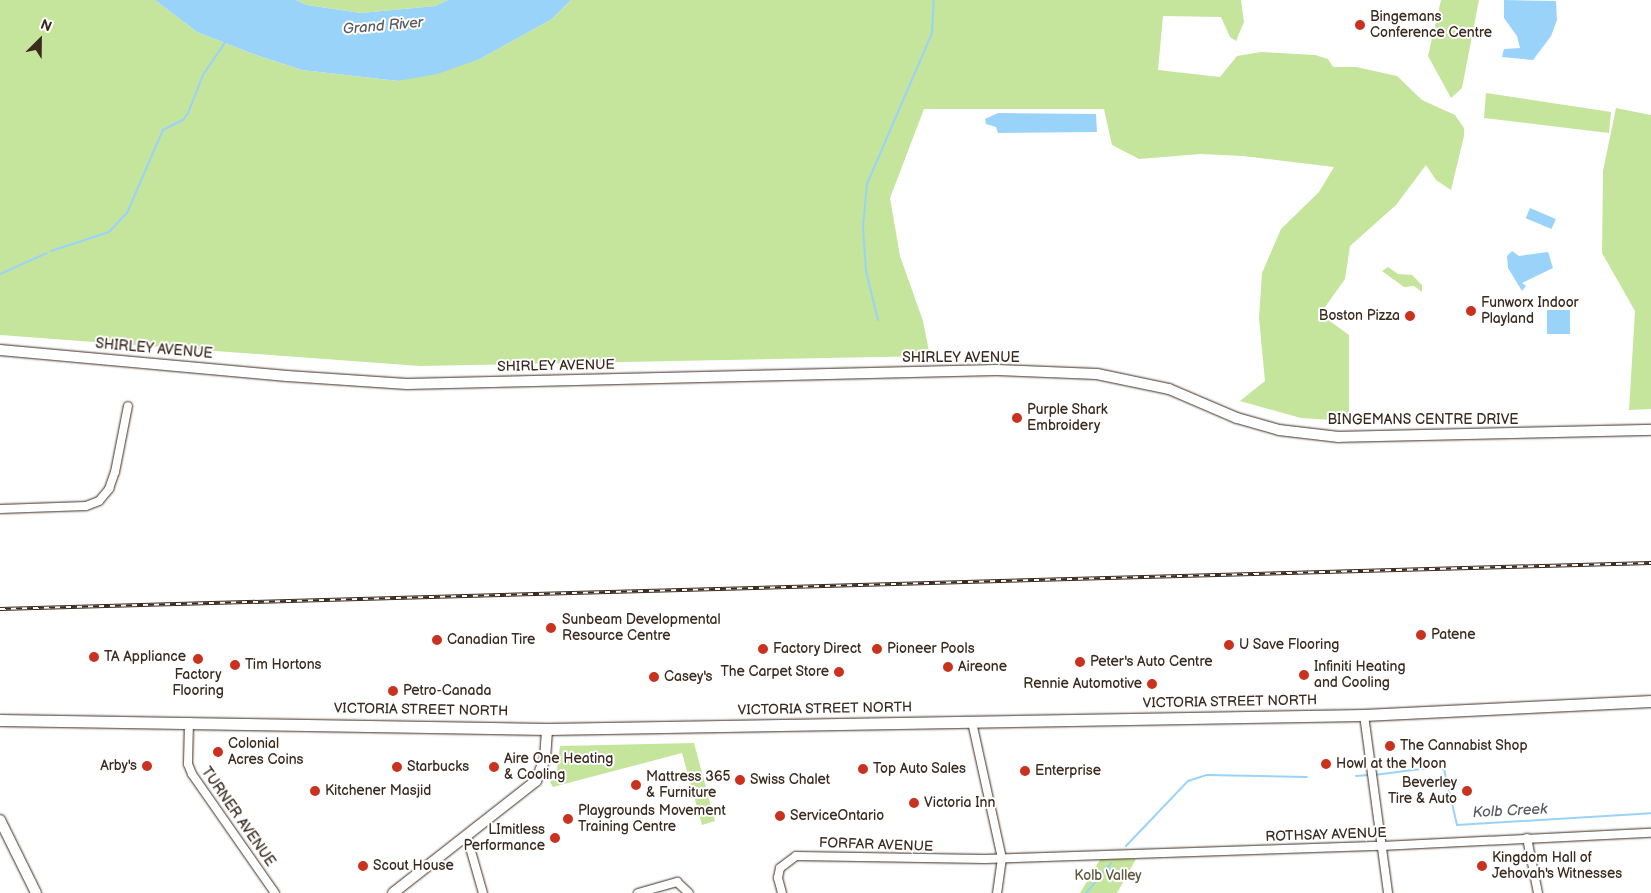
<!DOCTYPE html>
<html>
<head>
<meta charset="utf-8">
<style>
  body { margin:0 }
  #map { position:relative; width:1651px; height:893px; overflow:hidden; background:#fff; font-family:"Balsamiq Sans",sans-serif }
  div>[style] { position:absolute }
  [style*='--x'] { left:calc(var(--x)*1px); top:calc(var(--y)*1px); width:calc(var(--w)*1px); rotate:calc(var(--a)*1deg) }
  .green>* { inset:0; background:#c5e49c }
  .water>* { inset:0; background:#9ad3fa; transform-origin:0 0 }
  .stream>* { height:2px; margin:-1px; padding:0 1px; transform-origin:1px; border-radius:1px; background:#9ad3fa }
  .roads { filter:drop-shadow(0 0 1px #3b2a1e) drop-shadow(0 0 1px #3b2a1e) }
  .street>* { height:8px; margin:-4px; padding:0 4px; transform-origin:4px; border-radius:4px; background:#fff }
  .secondary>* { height:10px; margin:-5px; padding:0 5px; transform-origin:5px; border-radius:5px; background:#fff }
  .primary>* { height:11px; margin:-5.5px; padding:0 5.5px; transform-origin:5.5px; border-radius:5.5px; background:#fff }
  .rail>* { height:4px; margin-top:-2px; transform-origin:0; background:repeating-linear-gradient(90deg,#fff 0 5.5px,#3b2a1e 0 11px); box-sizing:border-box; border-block:1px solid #3b2a1e }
  .dots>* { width:14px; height:14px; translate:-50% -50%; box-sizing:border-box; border:2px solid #fff; border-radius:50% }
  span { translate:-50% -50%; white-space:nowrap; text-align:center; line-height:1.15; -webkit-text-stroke:4px #fff; paint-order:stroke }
  .poi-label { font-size:14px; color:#3b2a1e }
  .left { translate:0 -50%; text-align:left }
  .right { translate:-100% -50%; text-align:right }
  .street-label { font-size:14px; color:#3b2a1e }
  .park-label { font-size:14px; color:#5e583e }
  .water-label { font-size:15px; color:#585d60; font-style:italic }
  .north { position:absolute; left:15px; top:15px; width:50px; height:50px; -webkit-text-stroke:4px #fff; paint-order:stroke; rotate:23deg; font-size:14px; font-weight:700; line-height:20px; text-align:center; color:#3b2a1e }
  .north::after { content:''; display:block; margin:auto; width:18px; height:22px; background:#3b2a1e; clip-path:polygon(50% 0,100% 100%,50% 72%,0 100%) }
</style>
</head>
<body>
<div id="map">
  <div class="green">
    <i style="clip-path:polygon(0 0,155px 0,197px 32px,256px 55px,302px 70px,398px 81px,480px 59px,552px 19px,571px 0,1241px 0,1244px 22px,1236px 41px,1230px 37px,1221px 17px,1163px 16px,1158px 70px,1220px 77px,1237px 56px,1261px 52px,1315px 55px,1328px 59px,1333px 67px,1356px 67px,1397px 76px,1422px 100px,1455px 115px,1464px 128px,1464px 136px,1451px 190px,1436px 180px,1426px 165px,1396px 205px,1350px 246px,1345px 279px,1320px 314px,1349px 335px,1349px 421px,1301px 418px,1240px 401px,1265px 381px,1259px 318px,1262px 273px,1281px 229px,1319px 192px,1334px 167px,1243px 156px,1200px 154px,1139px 159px,1112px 145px,1104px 109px,924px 109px,890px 198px,900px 256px,923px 321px,930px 356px,420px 366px,0 335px)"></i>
    <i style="clip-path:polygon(296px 0,448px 0,435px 6px,361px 13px,307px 5px)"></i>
    <i style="clip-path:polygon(1441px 0,1479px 0,1462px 88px,1451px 98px,1428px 56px)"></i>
    <i style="clip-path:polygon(1486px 93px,1611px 112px,1609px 133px,1484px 118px)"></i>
    <i style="clip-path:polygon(1616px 108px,1651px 115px,1651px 409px,1629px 410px,1635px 311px,1602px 253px,1603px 171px)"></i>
    <i style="clip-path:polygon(1388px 267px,1398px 274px,1412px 275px,1422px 285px,1422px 292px,1414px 286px,1404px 287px,1382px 271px)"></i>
    <i style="clip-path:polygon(694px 743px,715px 821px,702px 825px,682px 753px,553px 787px,550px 782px,557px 769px,560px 746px)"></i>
    <i style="clip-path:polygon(1101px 858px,1136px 859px,1117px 893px,1080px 893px)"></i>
  </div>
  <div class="water">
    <i style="clip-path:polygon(155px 0,296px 0,307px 5px,361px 13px,435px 6px,448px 0,571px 0,552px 19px,480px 59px,437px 74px,398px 81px,302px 70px,256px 55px,197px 32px)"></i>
    <i style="clip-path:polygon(1504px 0,1556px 1px,1557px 20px,1551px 36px,1533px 60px,1502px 57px,1504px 49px,1520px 48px,1517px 36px,1504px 18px)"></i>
    <i style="clip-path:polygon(998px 113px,1096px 114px,1097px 132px,998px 133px,996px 127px,986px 124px,985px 119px)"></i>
    <i style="left:1530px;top:208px;width:28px;height:11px;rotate:23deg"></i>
    <i style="clip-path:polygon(1512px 251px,1519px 256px,1548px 252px,1553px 268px,1522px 283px,1526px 286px,1522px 291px,1508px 268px,1507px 256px)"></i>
    <i style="left:1547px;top:310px;width:23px;height:24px"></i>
  </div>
  <div class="stream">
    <i style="--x:51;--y:251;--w:61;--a:-18.1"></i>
    <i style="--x:109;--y:232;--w:26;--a:-47"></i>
    <i style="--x:127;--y:213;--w:90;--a:-66.6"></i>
    <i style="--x:163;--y:130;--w:22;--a:-27"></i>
    <i style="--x:183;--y:120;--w:9;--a:-54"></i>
    <i style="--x:188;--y:113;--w:41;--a:-68.5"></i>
    <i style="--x:203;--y:75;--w:40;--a:-56"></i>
    <i style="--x:0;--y:274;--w:51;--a:-24.1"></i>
    <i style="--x:878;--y:320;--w:50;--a:-103.8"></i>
    <i style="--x:866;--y:271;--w:44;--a:-93.9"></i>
    <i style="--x:863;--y:227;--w:43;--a:-84.7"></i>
    <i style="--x:867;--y:184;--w:164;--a:-66.7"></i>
    <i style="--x:932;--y:33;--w:33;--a:-87"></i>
    <i style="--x:1374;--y:775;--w:63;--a:-7.4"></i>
    <i style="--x:1436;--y:767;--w:8;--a:14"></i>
    <i style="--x:1444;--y:769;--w:57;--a:76.9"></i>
    <i style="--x:1457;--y:825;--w:194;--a:-3.5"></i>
    <i style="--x:1356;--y:776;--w:13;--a:-4"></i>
    <i style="--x:1126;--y:846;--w:90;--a:-46.4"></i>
    <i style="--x:1188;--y:781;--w:19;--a:-18"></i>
    <i style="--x:1206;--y:775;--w:101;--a:1.1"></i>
    <i style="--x:1105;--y:869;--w:10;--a:0"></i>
    <i style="--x:1086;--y:893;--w:39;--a:-50"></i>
  </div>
  <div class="roads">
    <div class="street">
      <i style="--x:0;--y:509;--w:86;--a:-2"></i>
      <i style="--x:86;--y:506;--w:14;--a:-21"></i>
      <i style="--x:99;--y:501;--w:16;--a:-50"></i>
      <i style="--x:109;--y:489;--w:18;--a:-71"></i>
      <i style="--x:115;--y:472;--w:67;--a:-78.9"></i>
      <i style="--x:1364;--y:715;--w:180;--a:82.3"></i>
      <i style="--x:189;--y:722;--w:42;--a:91.4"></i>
      <i style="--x:188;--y:764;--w:11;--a:68"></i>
      <i style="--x:192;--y:774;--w:145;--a:55.1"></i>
      <i style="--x:972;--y:722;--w:139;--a:77.6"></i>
      <i style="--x:1002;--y:858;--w:35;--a:98"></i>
      <i style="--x:467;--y:837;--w:58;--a:74.1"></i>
      <i style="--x:1527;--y:838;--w:56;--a:78.7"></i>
      <i style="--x:638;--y:893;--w:41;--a:-15.8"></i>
      <i style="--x:677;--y:882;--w:16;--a:43"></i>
      <i style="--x:782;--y:893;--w:16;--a:-105"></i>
      <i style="--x:778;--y:878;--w:10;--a:-79"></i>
      <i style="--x:780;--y:868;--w:20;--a:-37"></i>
      <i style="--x:796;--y:856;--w:189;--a:0.9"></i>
      <i style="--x:985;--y:859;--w:396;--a:-1.9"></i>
      <i style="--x:1381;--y:846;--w:270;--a:-2.8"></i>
    </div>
    <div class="secondary">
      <i style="--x:0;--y:350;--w:288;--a:5.2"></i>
      <i style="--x:287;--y:376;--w:120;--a:3.8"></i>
      <i style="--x:407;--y:384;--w:590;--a:-1.36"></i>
      <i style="--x:997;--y:370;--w:100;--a:2.3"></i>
      <i style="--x:1097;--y:374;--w:74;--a:11.8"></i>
      <i style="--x:1169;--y:389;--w:74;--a:23.1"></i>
      <i style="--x:1237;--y:418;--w:44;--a:15.9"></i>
      <i style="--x:1279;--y:430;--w:60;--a:6.7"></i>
      <i style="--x:1339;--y:437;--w:312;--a:-1.3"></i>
      <i style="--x:0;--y:820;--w:81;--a:63.7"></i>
      <i style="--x:393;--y:893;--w:182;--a:-38.1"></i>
      <i style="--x:536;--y:781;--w:24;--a:-68"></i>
      <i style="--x:545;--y:759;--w:30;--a:-86"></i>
    </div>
    <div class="primary">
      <i style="--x:0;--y:720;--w:547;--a:0.94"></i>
      <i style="--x:547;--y:729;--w:817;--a:-0.98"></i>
      <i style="--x:1364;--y:715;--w:287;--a:-2.8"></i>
    </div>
  </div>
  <div class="rail">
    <i style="--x:0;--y:609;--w:1652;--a:-1.6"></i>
  </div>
  <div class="dots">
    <i style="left:1360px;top:25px;background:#c8321e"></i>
    <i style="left:1471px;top:311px;background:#c8321e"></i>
    <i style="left:1410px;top:316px;background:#c8321e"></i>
    <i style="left:1017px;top:418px;background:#c8321e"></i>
    <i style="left:551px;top:628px;background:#c8321e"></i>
    <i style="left:1421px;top:635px;background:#c8321e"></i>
    <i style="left:437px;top:640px;background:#c8321e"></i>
    <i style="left:1229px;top:645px;background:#c8321e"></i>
    <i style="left:763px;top:649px;background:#c8321e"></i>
    <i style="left:877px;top:649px;background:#c8321e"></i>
    <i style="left:94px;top:657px;background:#c8321e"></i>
    <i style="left:198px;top:659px;background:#c8321e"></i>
    <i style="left:1080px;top:662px;background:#c8321e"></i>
    <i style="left:235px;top:665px;background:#c8321e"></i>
    <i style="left:948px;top:667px;background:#c8321e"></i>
    <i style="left:839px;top:672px;background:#c8321e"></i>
    <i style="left:1304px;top:675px;background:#c8321e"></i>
    <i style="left:654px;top:677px;background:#c8321e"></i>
    <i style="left:1152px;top:684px;background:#c8321e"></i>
    <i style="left:393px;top:691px;background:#c8321e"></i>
    <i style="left:1390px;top:746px;background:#c8321e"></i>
    <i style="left:218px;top:752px;background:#c8321e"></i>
    <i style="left:1326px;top:764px;background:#c8321e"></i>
    <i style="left:147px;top:766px;background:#c8321e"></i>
    <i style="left:397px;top:767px;background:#c8321e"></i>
    <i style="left:494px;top:767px;background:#c8321e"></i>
    <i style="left:863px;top:769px;background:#c8321e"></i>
    <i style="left:1025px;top:771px;background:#c8321e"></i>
    <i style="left:740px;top:780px;background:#c8321e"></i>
    <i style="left:636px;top:785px;background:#c8321e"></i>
    <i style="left:315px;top:791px;background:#c8321e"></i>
    <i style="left:1467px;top:791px;background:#c8321e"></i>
    <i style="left:914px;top:803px;background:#c8321e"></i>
    <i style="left:780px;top:816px;background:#c8321e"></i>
    <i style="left:568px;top:819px;background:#c8321e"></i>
    <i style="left:555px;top:838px;background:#c8321e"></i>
    <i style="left:363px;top:866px;background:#c8321e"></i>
    <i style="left:1482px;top:866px;background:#c8321e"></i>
  </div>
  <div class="poi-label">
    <span class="left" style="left:1370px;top:25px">Bingemans<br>Conference Centre</span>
    <span class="left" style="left:1481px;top:311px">Funworx Indoor<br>Playland</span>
    <span class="right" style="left:1400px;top:316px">Boston Pizza</span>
    <span class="left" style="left:1027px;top:418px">Purple Shark<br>Embroidery</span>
    <span class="left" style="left:562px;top:628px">Sunbeam Developmental<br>Resource Centre</span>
    <span class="left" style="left:1431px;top:635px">Patene</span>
    <span class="left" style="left:447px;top:640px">Canadian Tire</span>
    <span class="left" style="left:1239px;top:645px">U Save Flooring</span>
    <span class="left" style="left:773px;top:649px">Factory Direct</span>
    <span class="left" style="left:887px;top:649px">Pioneer Pools</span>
    <span class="left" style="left:104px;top:657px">TA Appliance</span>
    <span class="left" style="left:1090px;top:662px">Peter's Auto Centre</span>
    <span class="left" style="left:245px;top:665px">Tim Hortons</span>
    <span class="left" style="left:958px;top:667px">Aireone</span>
    <span class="left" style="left:1314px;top:675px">Infiniti Heating<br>and Cooling</span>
    <span class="right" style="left:829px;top:672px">The Carpet Store</span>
    <span style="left:198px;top:683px">Factory<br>Flooring</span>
    <span class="left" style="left:664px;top:677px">Casey's</span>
    <span class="right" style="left:1142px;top:684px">Rennie Automotive</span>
    <span class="left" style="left:403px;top:691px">Petro-Canada</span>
    <span class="left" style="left:228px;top:752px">Colonial<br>Acres Coins</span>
    <span class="left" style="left:1400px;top:746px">The Cannabist Shop</span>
    <span class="left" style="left:504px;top:767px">Aire One Heating<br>&amp; Cooling</span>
    <span class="left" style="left:1336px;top:764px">Howl at the Moon</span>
    <span class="right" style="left:137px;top:766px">Arby's</span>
    <span class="left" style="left:407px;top:767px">Starbucks</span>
    <span class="left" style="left:873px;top:769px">Top Auto Sales</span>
    <span class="left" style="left:1035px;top:771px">Enterprise</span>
    <span class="left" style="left:646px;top:785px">Mattress 365<br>&amp; Furniture</span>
    <span class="left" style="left:750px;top:780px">Swiss Chalet</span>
    <span class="right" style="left:1457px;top:791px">Beverley<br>Tire &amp; Auto</span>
    <span class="left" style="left:325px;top:791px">Kitchener Masjid</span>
    <span class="left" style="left:924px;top:803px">Victoria Inn</span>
    <span class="left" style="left:578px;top:819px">Playgrounds Movement<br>Training Centre</span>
    <span class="left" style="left:790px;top:816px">ServiceOntario</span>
    <span class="right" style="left:545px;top:838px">LImitless<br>Performance</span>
    <span class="left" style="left:1492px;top:866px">Kingdom Hall of<br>Jehovah's Witnesses</span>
    <span class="left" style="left:373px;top:866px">Scout House</span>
  </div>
  <div class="street-label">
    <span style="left:154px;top:349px;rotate:5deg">SHIRLEY AVENUE</span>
    <span style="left:961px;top:358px">SHIRLEY AVENUE</span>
    <span style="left:556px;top:366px;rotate:-1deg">SHIRLEY AVENUE</span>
    <span style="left:1423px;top:420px">BINGEMANS CENTRE DRIVE</span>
    <span style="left:1230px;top:702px;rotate:-1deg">VICTORIA STREET NORTH</span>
    <span style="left:825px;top:709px;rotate:-1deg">VICTORIA STREET NORTH</span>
    <span style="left:421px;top:710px;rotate:1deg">VICTORIA STREET NORTH</span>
    <span style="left:238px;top:817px;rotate:55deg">TURNER AVENUE</span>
    <span style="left:1326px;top:835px;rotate:-2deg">ROTHSAY AVENUE</span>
    <span style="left:876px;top:845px;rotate:2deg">FORFAR AVENUE</span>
  </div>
  <div class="park-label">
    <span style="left:1108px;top:876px">Kolb Valley</span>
  </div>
  <div class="water-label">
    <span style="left:383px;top:26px;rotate:-5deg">Grand River</span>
    <span style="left:1510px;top:811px;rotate:-3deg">Kolb Creek</span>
  </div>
  <div class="north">N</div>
</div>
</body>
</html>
